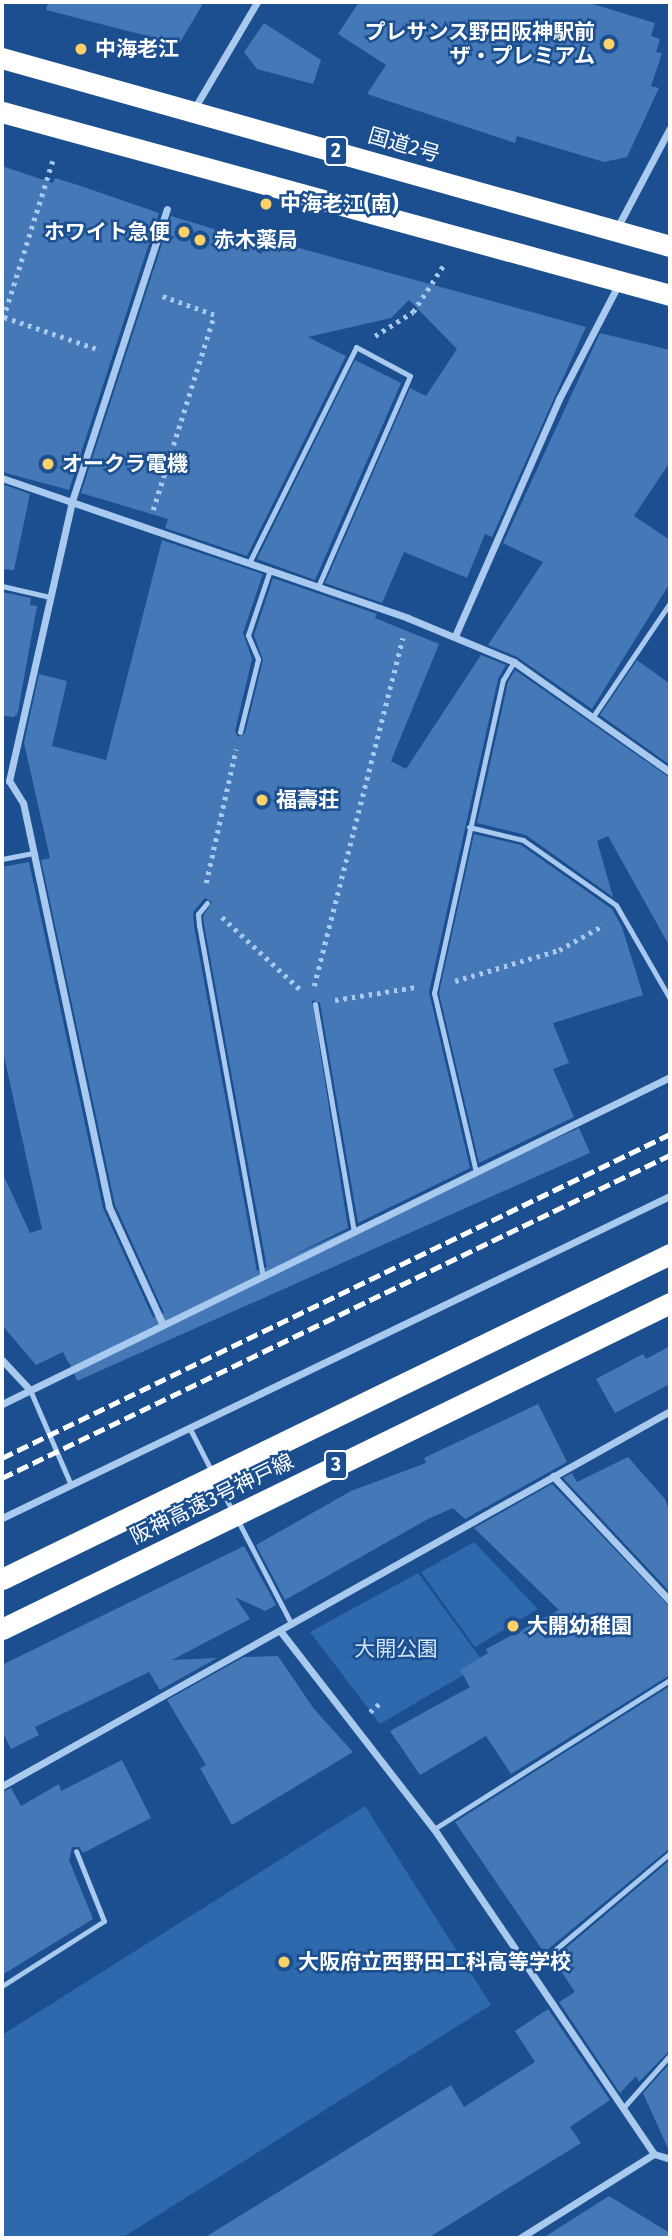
<!DOCTYPE html>
<html>
<head>
<meta charset="utf-8">
<style>
  body { margin:0 }
  #map { position:relative; width:672px; height:2240px; overflow:hidden; background:#1b4f8f; font-family:"Fira Sans","Noto Sans JP",sans-serif }
  div>[style] { position:absolute }
  [style*='--x'] { left:calc(var(--x)*1px); top:calc(var(--y)*1px); width:calc(var(--w)*1px); rotate:calc(var(--a)*1deg) }
  .green>* { inset:0; background:#2e69ad }
  .building>* { inset:0; background:#4478b7; transform-origin:0 0 }
  .path>* { height:4.5px; margin-top:-2.25px; transform-origin:0; background:repeating-linear-gradient(90deg,#a9c9ee 0 3.5px,transparent 0 8.5px) }
  .lane>* { height:5px; margin:-2.5px; padding:0 2.5px; transform-origin:2.5px; border-radius:2.5px; background:#a9c9ee }
  .street>* { height:7px; margin:-3.5px; padding:0 3.5px; transform-origin:3.5px; border-radius:3.5px; background:#a9c9ee }
  .highway>* { height:21px; margin:-10.5px; padding:0 10.5px; transform-origin:10.5px; border-radius:10.5px; background:#fff }
  .rail>* { height:5px; margin-top:-2.5px; transform-origin:0; background:repeating-linear-gradient(90deg,#fff 0 12px,transparent 0 17px) }
  .highway-bridge>* { height:21px; margin:-10.5px; padding:0 10.5px; transform-origin:10.5px; border-radius:10.5px; background:#fff }
  .dots>* { width:19px; height:19px; translate:-50% -50%; box-sizing:border-box; border:4px solid #1b4f8f; border-radius:50% }
  span { translate:-50% -50%; white-space:nowrap; text-align:center; line-height:1.15; -webkit-text-stroke:5px #1b4f8f; paint-order:stroke }
  .shield-label span { padding:2px 5px; background:#1b4f8f; border:2px solid; border-radius:5px; -webkit-text-stroke-width:0 }
  .shield-label { font-size:19px; color:#fff; font-weight:700 }
  .poi-label { font-size:21px; color:#fff; font-weight:700 }
  .right { translate:-100% -50%; text-align:right }
  .left { translate:0 -50%; text-align:left }
  .street-label { font-size:21px; color:#fff }
  .park-label { font-size:21px; color:#cfe3fa }
  .frame { position:absolute; inset:0; border:4px solid #fff; pointer-events:none }
</style>
</head>
<body>
<div id="map">
  <div class="green">
    <i style="clip-path:polygon(474px 1542px,538px 1609px,475px 1647px,421px 1572px)"></i>
    <i style="clip-path:polygon(418px 1573px,484px 1663px,380px 1724px,310px 1632px)"></i>
    <i style="clip-path:polygon(365px 1806px,491px 2005px,122px 2238px,3px 2238px,2px 2035px)"></i>
  </div>
  <div class="building">
    <i style="clip-path:polygon(48px 2px,204px 2px,179px 44px,46px 10px)"></i>
    <i style="clip-path:polygon(359px 2px,586px 2px,655px 23px,651px 36px,660px 39px,656px 52px,662px 53px,651px 86px,659px 88px,627px 157px,604px 162px,517px 136px,515px 143px,367px 94px,386px 65px,338px 34px)"></i>
    <i style="clip-path:polygon(264px 23px,321px 60px,313px 84px,257px 69px,244px 52px)"></i>
    <i style="clip-path:polygon(2px 166px,53px 183px,55px 178px,78px 185px,159px 213px,69px 490px,2px 472px)"></i>
    <i style="clip-path:polygon(171px 216px,260px 243px,257px 252px,261px 254px,270px 240px,586px 327px,492px 537px,485px 534px,467px 578px,404px 552px,382px 603px,325px 583px,410px 388px,426px 396px,457px 349px,409px 300px,391px 318px,308px 337px,346px 356px,247px 556px,165px 528px,168px 519px,81px 493px)"></i>
    <i style="clip-path:polygon(600px 333px,670px 350px,670px 462px,634px 516px,670px 540px,670px 583px,592px 709px,517px 657px,488px 645px,543px 562px,503px 543px)"></i>
    <i style="clip-path:polygon(355px 360px,401px 383px,315px 580px,257px 559px)"></i>
    <i style="clip-path:polygon(2px 484px,30px 494px,14px 570px,2px 569px)"></i>
    <i style="clip-path:polygon(162px 540px,263px 574px,243px 633px,252px 659px,235px 731px,238px 737px,245px 733px,263px 660px,254px 635px,273px 578px,377px 614px,375px 618px,439px 644px,391px 761px,406px 769px,481px 655px,506px 665px,498px 679px,429px 992px,470px 1168px,358px 1223px,320px 1003px,312px 1000px,348px 1228px,267px 1268px,204px 924px,203px 916px,212px 902px,205px 898px,193px 912px,194px 926px,257px 1272px,166px 1317px,115px 1205px,41px 860px,50px 858px,24px 743px,39px 674px,67px 681px,52px 746px,106px 760px)"></i>
    <i style="clip-path:polygon(2px 592px,31px 598px,30px 605px,37px 606px,17px 717px,16px 712px,15px 717px,2px 716px)"></i>
    <i style="clip-path:polygon(637px 660px,670px 684px,670px 765px,600px 715px)"></i>
    <i style="clip-path:polygon(515px 670px,670px 778px,670px 947px,608px 836px,597px 841px,613px 897px,526px 835px,477px 823px,508px 682px)"></i>
    <i style="clip-path:polygon(474px 834px,521px 845px,612px 909px,622px 927px,643px 995px,553px 1023px,569px 1063px,553px 1069px,574px 1117px,479px 1163px,439px 993px)"></i>
    <i style="clip-path:polygon(29px 862px,103px 1208px,155px 1322px,69px 1364px,63px 1352px,36px 1365px,2px 1325px,2px 1172px,30px 1233px,42px 1229px,2px 1047px,2px 867px)"></i>
    <i style="left:579px;top:1128px;width:27px;height:561px;rotate:66deg"></i>
    <i style="clip-path:polygon(670px 1346px,670px 1384px,615px 1413px,596px 1379px,643px 1354px,646px 1359px)"></i>
    <i style="clip-path:polygon(538px 1404px,567px 1462px,465px 1519px,453px 1508px,428px 1519px,285px 1600px,256px 1545px,351px 1491px,426px 1463px,424px 1458px)"></i>
    <i style="clip-path:polygon(628px 1457px,665px 1499px,670px 1513px,670px 1592px,563px 1478px,572px 1473px,577px 1482px)"></i>
    <i style="clip-path:polygon(552px 1484px,670px 1607px,670px 1675px,511px 1774px,486px 1736px,420px 1775px,390px 1731px,470px 1687px,460px 1670px,488px 1653px,486px 1649px,559px 1610px,474px 1528px)"></i>
    <i style="clip-path:polygon(244px 1546px,276px 1605px,265px 1611px,235px 1597px,250px 1619px,172px 1660px,217px 1658px,160px 1690px,149px 1672px,35px 1727px,39px 1735px,11px 1749px,2px 1731px,2px 1665px)"></i>
    <i style="clip-path:polygon(278px 1656px,314px 1709px,353px 1752px,232px 1825px,200px 1768px,206px 1765px,167px 1700px,244px 1657px)"></i>
    <i style="clip-path:polygon(670px 1686px,670px 1848px,547px 1950px,541px 1948px,455px 1822px)"></i>
    <i style="clip-path:polygon(122px 1760px,151px 1818px,83px 1853px,79px 1847px,72px 1847px,69px 1860px,93px 1919px,2px 1975px,2px 1792px,11px 1788px,21px 1806px,59px 1784px,61px 1791px)"></i>
    <i style="clip-path:polygon(670px 1860px,670px 2050px,639px 2082px,636px 2076px,620px 2093px,559px 2002px,575px 1992px,553px 1959px)"></i>
    <i style="clip-path:polygon(548px 2009px,610px 2100px,570px 2127px,581px 2143px,428px 2238px,204px 2238px,451px 2085px,464px 2107px,535px 2062px,515px 2031px)"></i>
    <i style="clip-path:polygon(670px 2063px,670px 2153px,643px 2093px)"></i>
    <i style="clip-path:polygon(609px 2196px,670px 2233px,670px 2238px,543px 2238px)"></i>
  </div>
  <div class="path">
    <i style="--x:53;--y:161;--w:164;--a:107.4"></i>
    <i style="--x:4;--y:317;--w:102;--a:19"></i>
    <i style="--x:375;--y:336;--w:45;--a:-32.3"></i>
    <i style="--x:413;--y:312;--w:55;--a:-56.9"></i>
    <i style="--x:153;--y:510;--w:204;--a:-72.6"></i>
    <i style="--x:214;--y:315;--w:56;--a:-160.3"></i>
    <i style="--x:206;--y:883;--w:137;--a:-77.4"></i>
    <i style="--x:222;--y:917;--w:110;--a:42.8"></i>
    <i style="--x:455;--y:981;--w:109;--a:-16.6"></i>
    <i style="--x:559;--y:950;--w:51;--a:-29.1"></i>
    <i style="--x:314;--y:986;--w:359;--a:-75.7"></i>
    <i style="--x:335;--y:1000;--w:82;--a:-9.1"></i>
    <i style="--x:370;--y:1712;--w:13;--a:-42"></i>
  </div>
  <div class="lane">
    <i style="--x:249;--y:563;--w:241;--a:-63.6"></i>
    <i style="--x:356;--y:347;--w:61;--a:28.2"></i>
    <i style="--x:410;--y:376;--w:230;--a:113.6"></i>
    <i style="--x:2;--y:586;--w:49;--a:12.9"></i>
    <i style="--x:592;--y:718;--w:139;--a:-55.9"></i>
    <i style="--x:240;--y:732;--w:75;--a:-76.1"></i>
    <i style="--x:258;--y:659;--w:26;--a:-113"></i>
    <i style="--x:248;--y:635;--w:69;--a:-71.3"></i>
    <i style="--x:469;--y:827;--w:56;--a:13.5"></i>
    <i style="--x:523;--y:840;--w:113;--a:35"></i>
    <i style="--x:616;--y:905;--w:108;--a:60.1"></i>
    <i style="--x:2;--y:859;--w:33;--a:-11"></i>
    <i style="--x:207;--y:903;--w:14;--a:129"></i>
    <i style="--x:198;--y:914;--w:11;--a:85"></i>
    <i style="--x:199;--y:925;--w:357;--a:79.7"></i>
    <i style="--x:315;--y:1004;--w:231;--a:80.3"></i>
    <i style="--x:476;--y:1172;--w:184;--a:-103.2"></i>
    <i style="--x:434;--y:993;--w:321;--a:-77.6"></i>
    <i style="--x:503;--y:680;--w:21;--a:-59"></i>
    <i style="--x:30;--y:1390;--w:103;--a:66.7"></i>
    <i style="--x:189;--y:1427;--w:48;--a:62.9"></i>
    <i style="--x:216;--y:1479;--w:35;--a:63"></i>
    <i style="--x:237;--y:1519;--w:119;--a:62.6"></i>
    <i style="--x:434;--y:1829;--w:279;--a:-32.3"></i>
    <i style="--x:530;--y:1971;--w:183;--a:-40.1"></i>
    <i style="--x:2;--y:1986;--w:121;--a:-32.5"></i>
    <i style="--x:104;--y:1921;--w:75;--a:-111.8"></i>
    <i style="--x:623;--y:2108;--w:71;--a:-48.4"></i>
  </div>
  <div class="street">
    <i style="--x:194;--y:109;--w:124;--a:-59.5"></i>
    <i style="--x:617;--y:228;--w:113;--a:-62.1"></i>
    <i style="--x:2;--y:478;--w:429;--a:19"></i>
    <i style="--x:408;--y:618;--w:115;--a:22.5"></i>
    <i style="--x:514;--y:662;--w:191;--a:35.2"></i>
    <i style="--x:455;--y:636;--w:259;--a:-66.3"></i>
    <i style="--x:559;--y:399;--w:128;--a:-62.6"></i>
    <i style="--x:163;--y:1325;--w:130;--a:-114.6"></i>
    <i style="--x:109;--y:1207;--w:413;--a:-102"></i>
    <i style="--x:23;--y:803;--w:26;--a:-122"></i>
    <i style="--x:9;--y:781;--w:287;--a:-77.3"></i>
    <i style="--x:72;--y:501;--w:307;--a:-72"></i>
    <i style="--x:2;--y:1360;--w:41;--a:47"></i>
    <i style="--x:2;--y:1404;--w:744;--a:-26.08"></i>
    <i style="--x:553;--y:1476;--w:171;--a:46.9"></i>
    <i style="--x:2;--y:1518;--w:742;--a:-25.74"></i>
    <i style="--x:281;--y:1632;--w:249;--a:52.2"></i>
    <i style="--x:434;--y:1829;--w:392;--a:55.9"></i>
    <i style="--x:654;--y:2154;--w:17;--a:17"></i>
    <i style="--x:2;--y:1786;--w:766;--a:-29.31"></i>
    <i style="--x:520;--y:2238;--w:158;--a:-32.1"></i>
  </div>
  <div class="highway">
    <i style="--x:2;--y:58;--w:694;--a:15.72"></i>
    <i style="--x:2;--y:112;--w:693;--a:15.32"></i>
  </div>
  <div class="rail">
    <i style="--x:2;--y:1458;--w:742;--a:-25.87"></i>
    <i style="--x:2;--y:1478;--w:742;--a:-25.81"></i>
  </div>
  <div class="highway-bridge">
    <i style="--x:2;--y:1579;--w:743;--a:-25.94"></i>
    <i style="--x:2;--y:1629;--w:743;--a:-26.01"></i>
  </div>
  <div class="dots">
    <i style="left:609px;top:44px;background:#ffd166"></i>
    <i style="left:81px;top:49px;background:#ffd166"></i>
    <i style="left:266px;top:204px;background:#ffd166"></i>
    <i style="left:184px;top:232px;background:#ffd166"></i>
    <i style="left:200px;top:240px;background:#ffd166"></i>
    <i style="left:48px;top:464px;background:#ffd166"></i>
    <i style="left:262px;top:800px;background:#ffd166"></i>
    <i style="left:513px;top:1626px;background:#ffd166"></i>
    <i style="left:284px;top:1962px;background:#ffd166"></i>
  </div>
  <div class="shield-label">
    <span style="left:336px;top:151px">2</span>
    <span style="left:336px;top:1465px">3</span>
  </div>
  <div class="poi-label">
    <span class="right" style="left:595px;top:44px">プレサンス野田阪神駅前<br>ザ・プレミアム</span>
    <span class="left" style="left:95px;top:49px">中海老江</span>
    <span class="left" style="left:280px;top:204px">中海老江(南)</span>
    <span class="right" style="left:170px;top:232px">ホワイト急便</span>
    <span class="left" style="left:214px;top:240px">赤木薬局</span>
    <span class="left" style="left:62px;top:464px">オークラ電機</span>
    <span class="left" style="left:276px;top:800px">福壽荘</span>
    <span class="left" style="left:527px;top:1626px">大開幼稚園</span>
    <span class="left" style="left:298px;top:1962px">大阪府立西野田工科高等学校</span>
  </div>
  <div class="street-label">
    <span style="left:404px;top:145px;rotate:16deg">国道2号</span>
    <span style="left:212px;top:1499px;rotate:-26deg">阪神高速3号神戸線</span>
  </div>
  <div class="park-label">
    <span style="left:396px;top:1649px">大開公園</span>
  </div>
  <div class="frame"></div>
</div>
</body>
</html>
